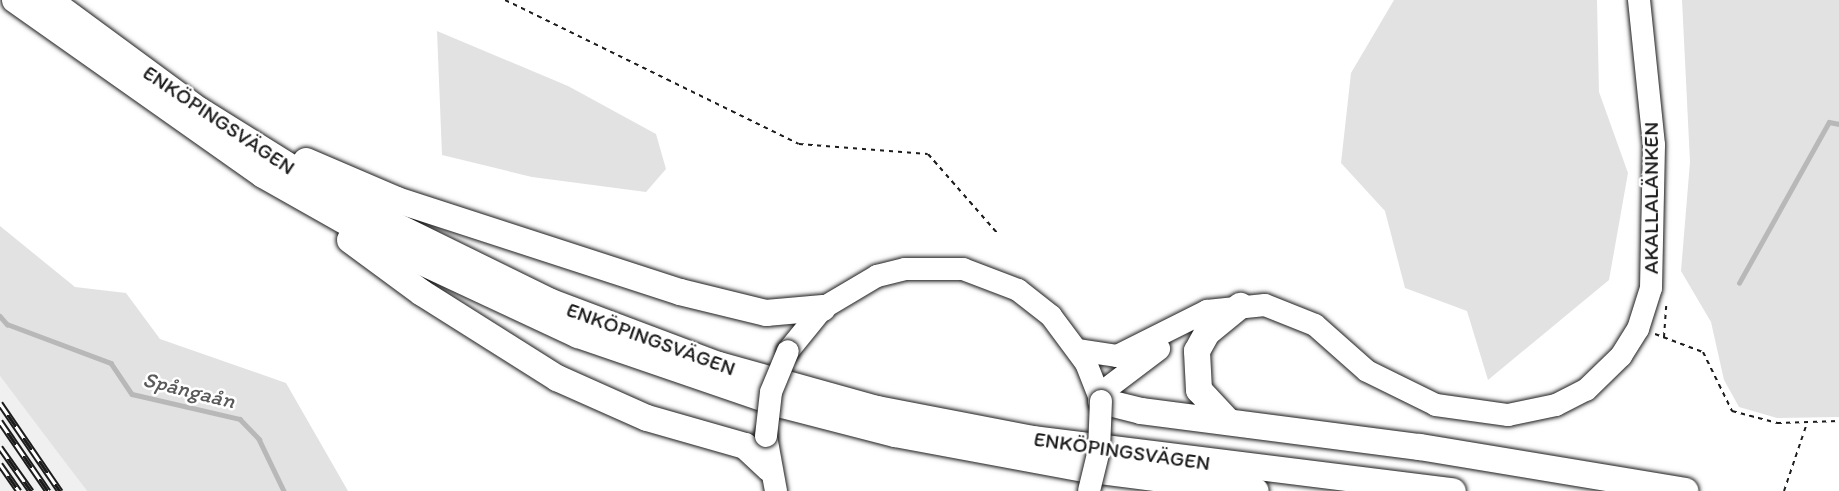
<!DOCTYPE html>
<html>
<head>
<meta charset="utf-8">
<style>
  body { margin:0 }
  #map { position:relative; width:1839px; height:491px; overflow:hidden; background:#fff; font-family:Itim,sans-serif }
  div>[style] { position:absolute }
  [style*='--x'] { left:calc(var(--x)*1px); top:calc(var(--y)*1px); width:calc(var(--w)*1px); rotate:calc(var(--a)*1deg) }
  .built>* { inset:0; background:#f0f0f0 }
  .green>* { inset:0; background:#e2e2e2 }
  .stream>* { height:4.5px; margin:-2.25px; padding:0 2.25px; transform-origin:2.25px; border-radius:2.25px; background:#b8b8b8 }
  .path>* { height:2px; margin-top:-1px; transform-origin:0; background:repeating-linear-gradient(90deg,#1c1c1c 0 4.5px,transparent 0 9px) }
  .roads { filter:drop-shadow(0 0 2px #1c1c1c) drop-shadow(0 0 2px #1c1c1c) }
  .major>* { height:22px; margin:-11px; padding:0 11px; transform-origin:11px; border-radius:11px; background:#fff }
  .highway>* { height:26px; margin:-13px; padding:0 13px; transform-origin:13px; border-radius:13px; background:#fff }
  .rail>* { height:7px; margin-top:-3.5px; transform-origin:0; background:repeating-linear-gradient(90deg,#fff 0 14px,#1c1c1c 0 28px); box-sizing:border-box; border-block:2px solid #1c1c1c }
  .bridges { filter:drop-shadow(0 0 2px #1c1c1c) drop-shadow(0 0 2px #1c1c1c) }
  .major-bridge>* { height:22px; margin:-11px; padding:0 11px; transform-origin:11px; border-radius:11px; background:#fff }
  span { translate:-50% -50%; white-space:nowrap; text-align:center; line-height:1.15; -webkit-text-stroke:5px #fff; paint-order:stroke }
  .street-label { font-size:21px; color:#1c1c1c }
  .water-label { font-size:22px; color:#5a5a5a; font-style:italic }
</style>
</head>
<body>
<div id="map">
  <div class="built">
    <i style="clip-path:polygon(0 376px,51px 442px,87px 491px,0 491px)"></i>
  </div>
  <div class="green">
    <i style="clip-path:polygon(1394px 0,1597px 0,1599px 92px,1628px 173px,1609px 280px,1488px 380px,1467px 311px,1405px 288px,1385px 211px,1341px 163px,1351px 73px)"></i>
    <i style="clip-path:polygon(1682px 0,1839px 0,1839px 417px,1777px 418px,1739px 407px,1724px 380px,1711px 322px,1681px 271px,1690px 162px)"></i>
    <i style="clip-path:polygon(437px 31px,568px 86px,656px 134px,666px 169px,646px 192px,532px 177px,442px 155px)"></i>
    <i style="clip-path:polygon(0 226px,75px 287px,126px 293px,160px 339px,286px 383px,348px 491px,87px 491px,0 376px)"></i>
  </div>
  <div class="stream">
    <i style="--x:1739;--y:283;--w:184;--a:-60.8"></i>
    <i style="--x:1829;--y:122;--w:10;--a:11"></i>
    <i style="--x:0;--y:316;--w:11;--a:49"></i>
    <i style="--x:7;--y:324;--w:111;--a:20.6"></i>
    <i style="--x:111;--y:363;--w:37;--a:56"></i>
    <i style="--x:132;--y:394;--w:111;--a:13"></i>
    <i style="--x:240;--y:419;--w:28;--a:46"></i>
    <i style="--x:259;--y:439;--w:58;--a:64.3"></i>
  </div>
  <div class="path">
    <i style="--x:505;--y:0;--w:327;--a:26.1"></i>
    <i style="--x:799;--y:144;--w:129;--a:4.4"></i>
    <i style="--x:928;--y:154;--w:106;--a:48.8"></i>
    <i style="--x:1655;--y:334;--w:51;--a:20.6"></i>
    <i style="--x:1703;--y:352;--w:66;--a:63.8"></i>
    <i style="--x:1732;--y:411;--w:47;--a:14.9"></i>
    <i style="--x:1777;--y:423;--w:62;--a:-1.8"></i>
    <i style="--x:1664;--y:337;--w:32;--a:-86"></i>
    <i style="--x:1784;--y:491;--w:72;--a:-71.3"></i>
  </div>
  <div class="roads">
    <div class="major">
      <i style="--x:1077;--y:350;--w:40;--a:8.5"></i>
      <i style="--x:1117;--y:356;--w:101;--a:-26.6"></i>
      <i style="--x:1207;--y:311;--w:58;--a:-5.9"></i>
      <i style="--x:1265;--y:305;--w:54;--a:21.8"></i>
      <i style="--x:1315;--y:325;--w:69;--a:41.5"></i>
      <i style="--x:1367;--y:371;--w:77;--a:26.2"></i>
      <i style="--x:1436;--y:405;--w:73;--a:7.9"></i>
      <i style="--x:1508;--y:415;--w:49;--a:-11.8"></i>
      <i style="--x:1556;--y:405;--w:34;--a:-27"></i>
      <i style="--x:1586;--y:390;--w:49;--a:-44.2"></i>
      <i style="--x:1621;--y:356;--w:32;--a:-58"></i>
      <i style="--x:1638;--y:329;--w:43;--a:-72.4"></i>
      <i style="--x:1651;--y:288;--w:143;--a:-88.8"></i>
      <i style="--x:1654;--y:145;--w:146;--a:-95.9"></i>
      <i style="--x:788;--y:351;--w:55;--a:-50.9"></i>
      <i style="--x:823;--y:308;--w:63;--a:-30.7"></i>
      <i style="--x:877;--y:276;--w:29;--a:-14"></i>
      <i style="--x:905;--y:269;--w:58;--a:0"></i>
      <i style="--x:963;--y:269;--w:59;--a:20.9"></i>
      <i style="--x:1018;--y:290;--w:42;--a:38.2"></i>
      <i style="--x:1051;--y:316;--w:59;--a:53.3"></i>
      <i style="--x:1086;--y:363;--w:41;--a:68.5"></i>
      <i style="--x:1101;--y:393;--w:73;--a:-37.2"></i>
      <i style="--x:766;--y:436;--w:56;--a:79.7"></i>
    </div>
    <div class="highway">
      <i style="--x:15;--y:0;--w:304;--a:35.2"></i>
      <i style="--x:263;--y:175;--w:155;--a:29.4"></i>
      <i style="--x:398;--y:251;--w:199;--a:25"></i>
      <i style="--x:578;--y:335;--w:216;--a:18.9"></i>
      <i style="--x:782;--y:405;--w:117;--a:14.4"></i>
      <i style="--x:895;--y:434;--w:192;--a:10.5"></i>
      <i style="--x:1084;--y:469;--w:173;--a:7.3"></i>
      <i style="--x:49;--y:0;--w:186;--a:36.3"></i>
      <i style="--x:199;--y:110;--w:170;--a:32"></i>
      <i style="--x:343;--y:200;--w:232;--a:26.1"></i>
      <i style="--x:551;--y:302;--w:179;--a:20.6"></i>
      <i style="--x:719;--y:365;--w:164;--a:15.6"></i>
      <i style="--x:877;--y:409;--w:159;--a:10.9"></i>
      <i style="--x:1033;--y:439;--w:423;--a:7.1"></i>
      <i style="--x:306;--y:161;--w:99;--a:23.2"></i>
      <i style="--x:397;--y:200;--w:298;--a:18"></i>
      <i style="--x:680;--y:292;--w:89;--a:13.7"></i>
      <i style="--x:766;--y:313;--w:57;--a:-5"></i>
      <i style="--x:350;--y:240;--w:89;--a:36.4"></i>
      <i style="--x:422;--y:293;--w:160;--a:32.2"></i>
      <i style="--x:557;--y:378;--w:98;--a:24"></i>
      <i style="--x:647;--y:418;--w:102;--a:15.9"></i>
      <i style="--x:745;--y:446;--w:33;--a:43"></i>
      <i style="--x:1101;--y:401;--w:41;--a:14"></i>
      <i style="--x:1141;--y:411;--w:281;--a:7.4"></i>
      <i style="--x:1420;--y:447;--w:269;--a:9.4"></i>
      <i style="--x:1227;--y:420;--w:41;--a:-133"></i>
      <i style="--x:1199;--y:390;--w:39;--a:-93"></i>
      <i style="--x:1197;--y:351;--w:21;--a:-61"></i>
      <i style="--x:1207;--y:333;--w:43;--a:-39.3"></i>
    </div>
  </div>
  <div class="rail">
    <i style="--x:0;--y:403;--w:107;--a:55.7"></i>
    <i style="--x:0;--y:421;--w:85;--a:55.6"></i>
    <i style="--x:0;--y:447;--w:54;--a:54.8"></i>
    <i style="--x:0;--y:464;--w:33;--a:55"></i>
  </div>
  <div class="bridges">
    <div class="major-bridge">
      <i style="--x:766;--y:436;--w:44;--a:-83.5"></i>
      <i style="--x:771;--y:392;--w:44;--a:-67.5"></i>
      <i style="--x:1089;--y:491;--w:42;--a:-76.3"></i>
      <i style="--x:1099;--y:450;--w:49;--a:-87.7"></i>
    </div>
  </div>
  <div class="street-label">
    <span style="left:219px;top:120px;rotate:34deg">ENKÖPINGSVÄGEN</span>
    <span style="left:1651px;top:198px;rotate:-90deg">AKALLALÄNKEN</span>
    <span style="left:651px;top:339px;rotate:20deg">ENKÖPINGSVÄGEN</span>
    <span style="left:1122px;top:451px;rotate:8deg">ENKÖPINGSVÄGEN</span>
  </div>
  <div class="water-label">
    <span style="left:189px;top:390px;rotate:14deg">Spångaån</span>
  </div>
</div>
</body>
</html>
